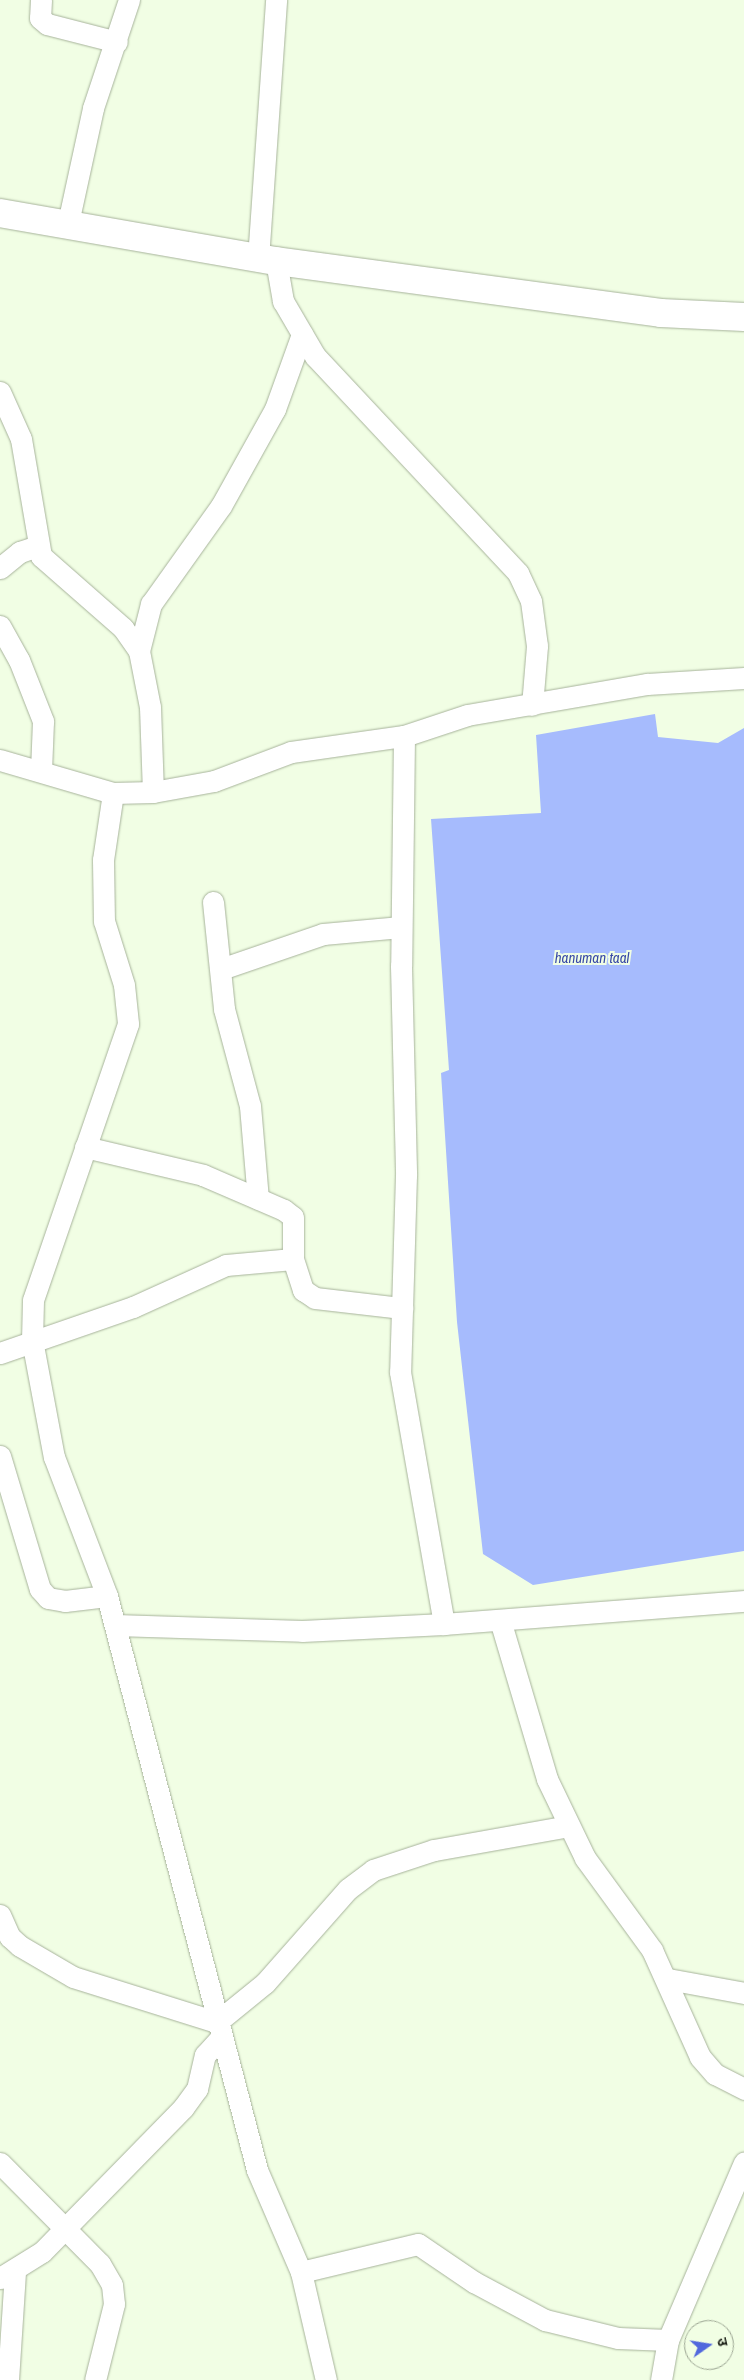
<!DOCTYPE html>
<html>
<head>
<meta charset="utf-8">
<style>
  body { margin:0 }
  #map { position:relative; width:744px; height:2380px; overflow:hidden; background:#f1fee4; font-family:"Archivo Narrow","Noto Sans Devanagari",sans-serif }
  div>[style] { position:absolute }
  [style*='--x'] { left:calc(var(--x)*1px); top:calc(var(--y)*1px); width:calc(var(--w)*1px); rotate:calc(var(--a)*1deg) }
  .water>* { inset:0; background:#a6bbfd }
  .roads { filter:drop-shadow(0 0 1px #a7b39b) drop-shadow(0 0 1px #a7b39b) }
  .minor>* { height:21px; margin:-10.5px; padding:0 10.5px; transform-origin:10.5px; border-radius:10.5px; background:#fff }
  .major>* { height:28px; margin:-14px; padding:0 14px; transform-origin:14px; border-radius:14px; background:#fff }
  span { translate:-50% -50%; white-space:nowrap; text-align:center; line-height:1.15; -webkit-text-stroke:4px #f1fee4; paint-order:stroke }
  .water-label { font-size:15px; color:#3748a6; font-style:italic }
  .north { position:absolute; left:684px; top:2320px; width:50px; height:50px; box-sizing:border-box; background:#f1fee4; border:1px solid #9da794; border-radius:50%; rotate:77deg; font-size:14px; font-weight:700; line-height:20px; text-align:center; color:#20241b }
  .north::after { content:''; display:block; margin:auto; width:18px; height:22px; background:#5168dd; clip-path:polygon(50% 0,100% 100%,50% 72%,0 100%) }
</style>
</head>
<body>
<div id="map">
  <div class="water">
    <i style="clip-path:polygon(655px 714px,658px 737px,718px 743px,744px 728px,744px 1551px,533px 1585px,483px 1554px,457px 1322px,441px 1073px,449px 1070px,431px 819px,541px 813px,536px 735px)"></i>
  </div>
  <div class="roads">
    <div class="minor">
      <i style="--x:41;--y:0;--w:18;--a:93"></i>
      <i style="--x:40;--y:18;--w:9;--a:41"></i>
      <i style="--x:47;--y:24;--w:72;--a:14.4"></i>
      <i style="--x:68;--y:223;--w:118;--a:-77.7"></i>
      <i style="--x:93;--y:108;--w:114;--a:-71.6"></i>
      <i style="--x:258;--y:259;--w:260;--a:-86"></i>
      <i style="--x:276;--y:261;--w:41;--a:80.1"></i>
      <i style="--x:283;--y:301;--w:64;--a:59.8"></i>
      <i style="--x:315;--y:356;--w:297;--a:46.9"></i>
      <i style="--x:518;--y:573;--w:31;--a:65"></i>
      <i style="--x:531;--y:601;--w:45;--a:82.4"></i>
      <i style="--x:537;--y:646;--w:59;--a:94.8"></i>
      <i style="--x:0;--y:392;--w:51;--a:65.9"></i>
      <i style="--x:21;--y:439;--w:119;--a:80.3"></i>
      <i style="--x:41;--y:556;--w:109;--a:41.3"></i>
      <i style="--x:123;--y:628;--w:28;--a:55"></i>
      <i style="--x:139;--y:651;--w:57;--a:78.9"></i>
      <i style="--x:150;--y:707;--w:85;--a:88"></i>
      <i style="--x:0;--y:568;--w:26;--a:-39"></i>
      <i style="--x:20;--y:552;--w:18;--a:-19"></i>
      <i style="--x:0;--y:626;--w:39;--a:61"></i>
      <i style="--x:19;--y:660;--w:66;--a:68.5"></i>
      <i style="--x:43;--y:721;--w:50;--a:92.3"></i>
      <i style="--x:139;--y:651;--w:49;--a:-75.7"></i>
      <i style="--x:151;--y:604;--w:120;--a:-54.5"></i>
      <i style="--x:221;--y:506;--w:111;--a:-60.9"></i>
      <i style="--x:275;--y:409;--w:80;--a:-70.2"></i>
      <i style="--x:404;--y:736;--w:230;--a:90.7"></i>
      <i style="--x:401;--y:966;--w:209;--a:88.6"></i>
      <i style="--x:406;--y:1175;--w:197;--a:91.7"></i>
      <i style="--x:400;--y:1372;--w:256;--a:80.1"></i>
      <i style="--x:444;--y:1624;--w:301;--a:-4.4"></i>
      <i style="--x:0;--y:760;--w:118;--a:16.3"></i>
      <i style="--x:113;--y:793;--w:40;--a:-1.4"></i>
      <i style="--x:153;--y:792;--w:62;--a:-10.2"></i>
      <i style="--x:214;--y:781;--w:82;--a:-20.6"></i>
      <i style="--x:291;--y:752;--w:114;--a:-8.1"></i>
      <i style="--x:404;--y:736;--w:66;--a:-18.4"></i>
      <i style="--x:467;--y:715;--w:183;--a:-9.8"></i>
      <i style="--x:647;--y:684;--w:97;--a:-3.5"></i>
      <i style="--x:113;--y:793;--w:68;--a:98.5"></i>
      <i style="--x:103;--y:860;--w:61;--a:89.1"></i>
      <i style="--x:104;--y:921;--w:67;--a:72.6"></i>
      <i style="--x:124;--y:985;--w:39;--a:84"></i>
      <i style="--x:128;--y:1024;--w:292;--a:109"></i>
      <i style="--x:33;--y:1300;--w:40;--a:91.4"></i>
      <i style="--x:32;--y:1340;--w:119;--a:79.4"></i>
      <i style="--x:54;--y:1457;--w:149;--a:69.1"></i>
      <i style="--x:107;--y:1596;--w:593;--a:75.35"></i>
      <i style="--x:257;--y:2170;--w:111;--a:66.7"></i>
      <i style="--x:301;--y:2272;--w:120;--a:-13.5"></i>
      <i style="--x:418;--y:2244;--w:68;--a:34.2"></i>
      <i style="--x:474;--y:2282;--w:81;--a:28.2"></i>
      <i style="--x:545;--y:2320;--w:75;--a:13.9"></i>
      <i style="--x:618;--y:2338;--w:50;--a:2.3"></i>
      <i style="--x:213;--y:902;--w:108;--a:84.1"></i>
      <i style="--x:224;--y:1009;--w:100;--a:75"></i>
      <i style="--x:250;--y:1106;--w:93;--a:85.1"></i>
      <i style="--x:221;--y:969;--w:108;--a:-18.9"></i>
      <i style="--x:323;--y:934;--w:78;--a:-5.1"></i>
      <i style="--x:85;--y:1147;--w:121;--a:13.3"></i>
      <i style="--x:203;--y:1175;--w:88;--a:23.4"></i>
      <i style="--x:284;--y:1210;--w:11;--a:38"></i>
      <i style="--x:293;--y:1217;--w:42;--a:90"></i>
      <i style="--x:293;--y:1259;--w:33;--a:72"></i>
      <i style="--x:303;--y:1290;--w:14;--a:34"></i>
      <i style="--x:315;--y:1298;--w:88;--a:6.6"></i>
      <i style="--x:0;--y:1353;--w:141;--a:-19.1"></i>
      <i style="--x:133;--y:1307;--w:102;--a:-24.3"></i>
      <i style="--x:226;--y:1265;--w:67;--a:-5.1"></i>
      <i style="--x:0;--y:1456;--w:139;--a:73.3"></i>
      <i style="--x:40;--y:1589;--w:12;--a:48"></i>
      <i style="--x:48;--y:1598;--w:17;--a:10"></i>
      <i style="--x:65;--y:1601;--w:42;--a:-6.8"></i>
      <i style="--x:500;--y:1620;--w:166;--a:73.5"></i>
      <i style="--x:547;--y:1779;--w:88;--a:64.3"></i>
      <i style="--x:585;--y:1858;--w:114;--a:53.9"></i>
      <i style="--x:652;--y:1950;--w:117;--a:65.8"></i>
      <i style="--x:700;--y:2057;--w:23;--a:49"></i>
      <i style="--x:715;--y:2074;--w:33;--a:27"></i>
      <i style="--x:115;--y:1625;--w:187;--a:1.8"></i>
      <i style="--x:302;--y:1631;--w:142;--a:-2.8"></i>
      <i style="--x:0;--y:1915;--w:24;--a:66"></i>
      <i style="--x:10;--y:1937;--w:13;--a:42"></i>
      <i style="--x:20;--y:1946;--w:61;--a:30.3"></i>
      <i style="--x:73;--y:1977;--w:151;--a:17.4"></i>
      <i style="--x:217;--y:2022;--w:62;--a:-39.1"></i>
      <i style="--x:265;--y:1983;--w:125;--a:-48.6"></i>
      <i style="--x:348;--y:1889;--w:31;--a:-37"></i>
      <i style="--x:373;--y:1870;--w:64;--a:-18.2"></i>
      <i style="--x:434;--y:1850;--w:137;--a:-10.1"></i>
      <i style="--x:668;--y:1979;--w:77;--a:10.4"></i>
      <i style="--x:0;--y:2163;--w:142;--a:45.3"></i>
      <i style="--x:100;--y:2264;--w:24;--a:60"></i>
      <i style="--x:112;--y:2285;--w:19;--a:84"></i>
      <i style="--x:114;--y:2304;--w:78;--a:104"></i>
      <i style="--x:301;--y:2272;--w:111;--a:77"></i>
      <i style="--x:0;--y:2278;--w:49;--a:-31.8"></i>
      <i style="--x:42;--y:2252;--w:202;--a:-45.6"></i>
      <i style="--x:183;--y:2108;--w:24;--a:-54"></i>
      <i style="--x:197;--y:2089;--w:35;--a:-77"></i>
      <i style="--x:205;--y:2055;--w:24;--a:-48"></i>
      <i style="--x:8;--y:2380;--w:109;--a:-86.3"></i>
      <i style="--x:661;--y:2380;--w:41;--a:-80.1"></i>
      <i style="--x:668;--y:2340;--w:193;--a:-66.8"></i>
    </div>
    <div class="major">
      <i style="--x:0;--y:213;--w:280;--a:9.9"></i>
      <i style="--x:276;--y:261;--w:388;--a:7.7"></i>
      <i style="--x:661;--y:313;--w:83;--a:2.8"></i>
    </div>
  </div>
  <div class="water-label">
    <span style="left:592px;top:958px">hanuman taal</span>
  </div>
  <div class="north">उ</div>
</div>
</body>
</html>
